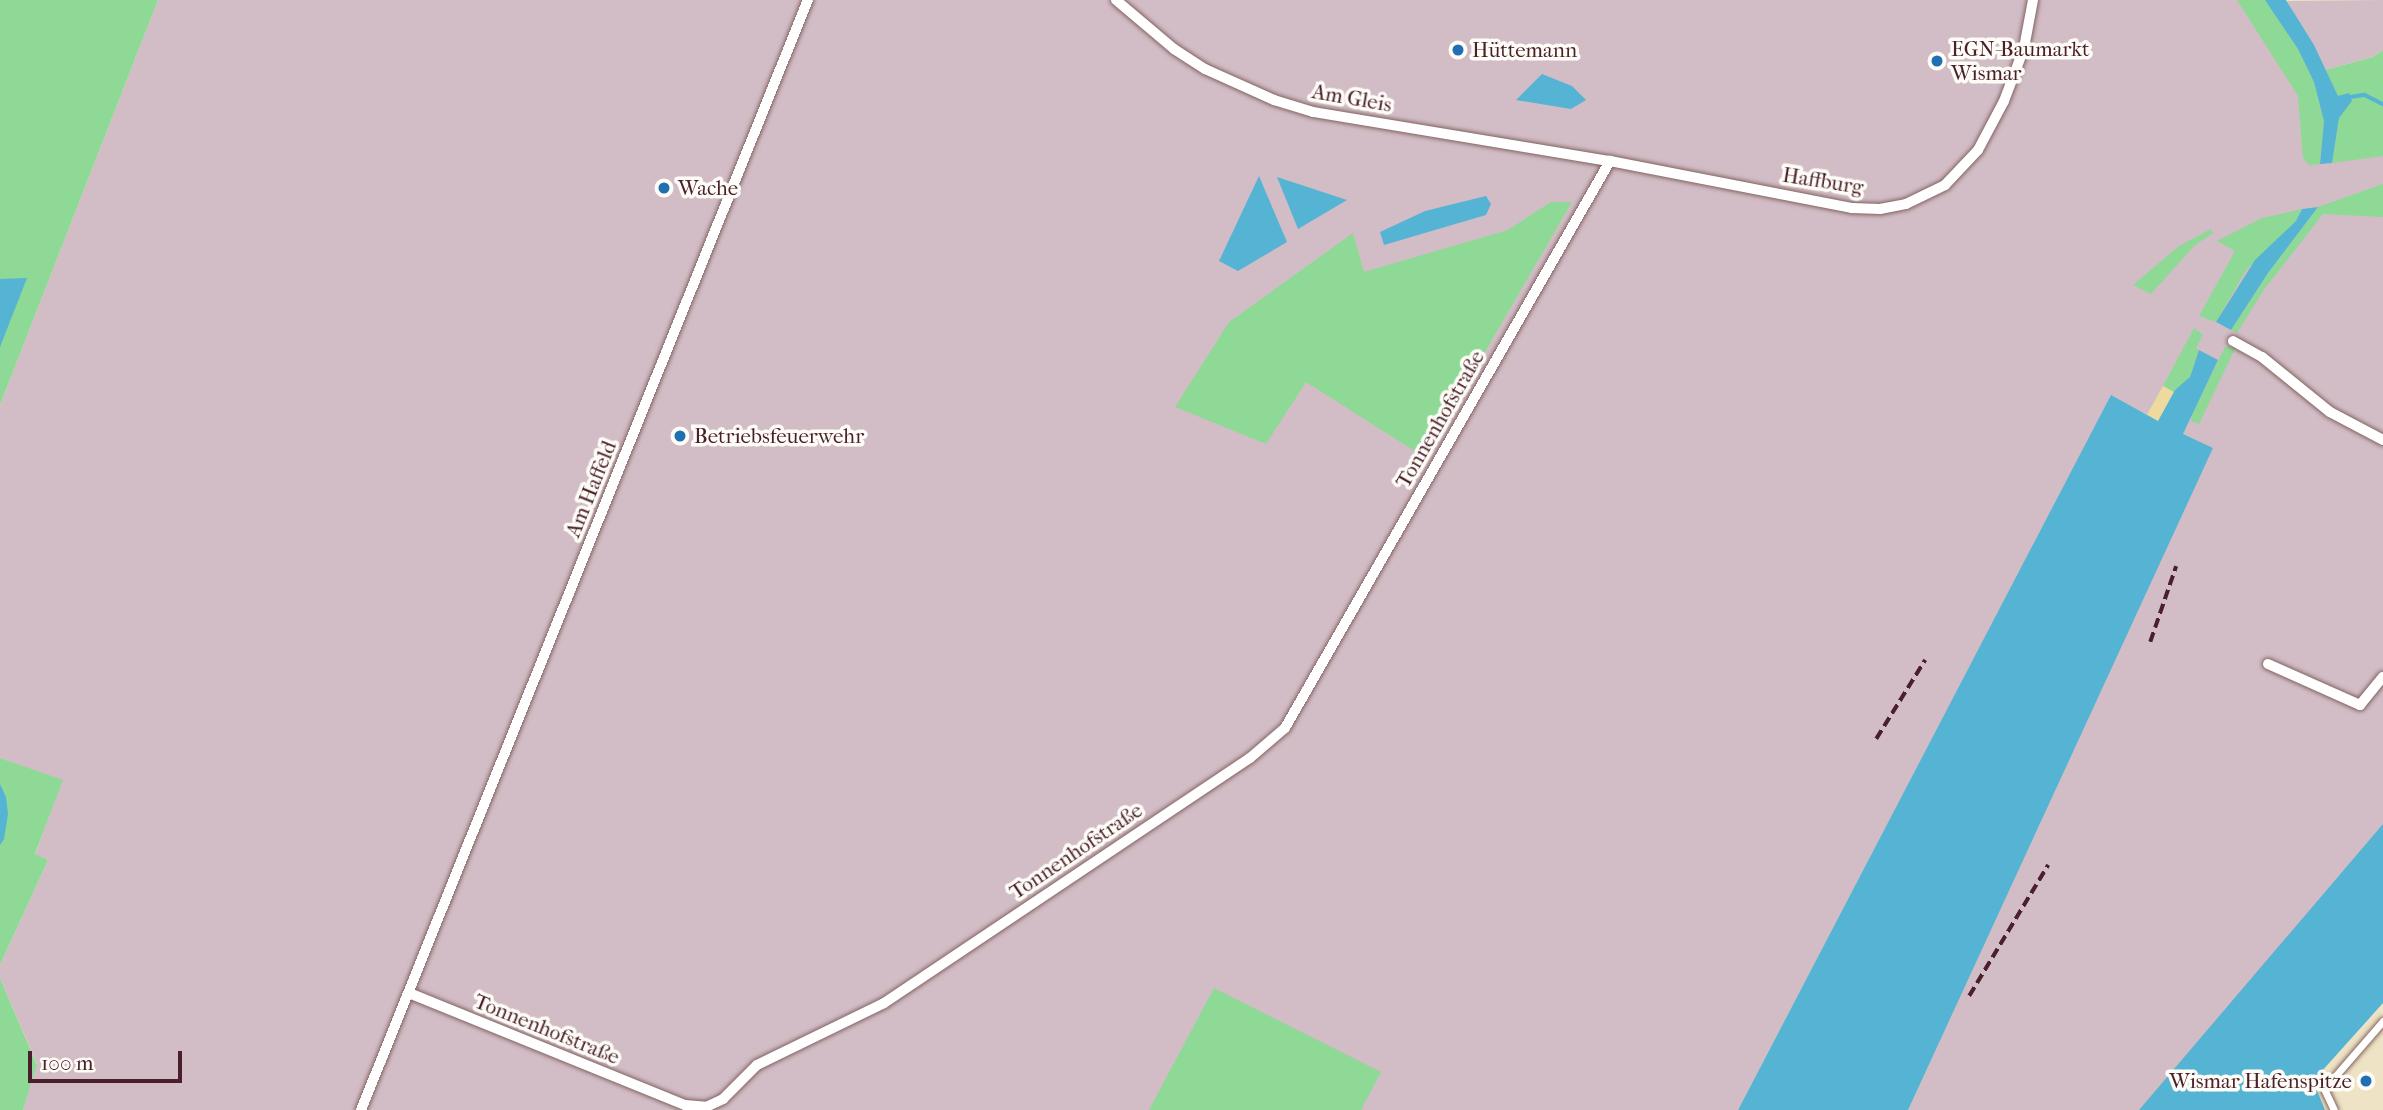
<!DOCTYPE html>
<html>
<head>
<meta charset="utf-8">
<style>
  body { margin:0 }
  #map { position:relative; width:2383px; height:1110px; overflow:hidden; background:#eee3c5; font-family:"IM FELL French Canon",serif }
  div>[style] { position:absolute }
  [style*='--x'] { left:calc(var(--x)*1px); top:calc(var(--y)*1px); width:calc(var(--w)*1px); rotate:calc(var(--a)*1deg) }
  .industrial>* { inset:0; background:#d2bdc6 }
  .green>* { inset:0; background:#8ed995 }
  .sand>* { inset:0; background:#eeda9e; transform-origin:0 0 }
  .water>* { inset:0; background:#55b4d3 }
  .stream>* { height:3.5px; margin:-1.75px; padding:0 1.75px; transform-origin:1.75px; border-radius:1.75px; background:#55b4d3 }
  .roads { filter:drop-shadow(0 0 2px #836461) drop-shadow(0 0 2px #836461) }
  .pedestrian>* { height:7px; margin:-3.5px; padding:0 3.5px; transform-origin:3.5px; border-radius:3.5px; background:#fff }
  .minor>* { height:10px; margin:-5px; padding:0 5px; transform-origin:5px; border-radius:5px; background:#fff }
  .rail>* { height:3.5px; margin-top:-1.75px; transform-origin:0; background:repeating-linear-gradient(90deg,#4a1f2b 0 10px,transparent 0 15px) }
  .dots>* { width:19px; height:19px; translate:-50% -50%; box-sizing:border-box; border:4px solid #fdfcf7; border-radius:50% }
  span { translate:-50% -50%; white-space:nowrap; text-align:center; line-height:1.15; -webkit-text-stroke:7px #fdfcf7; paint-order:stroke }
  .poi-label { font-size:21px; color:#4a1f2b }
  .left { translate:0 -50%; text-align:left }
  .right { translate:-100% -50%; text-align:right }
  .street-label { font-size:21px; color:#4a1f2b }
  .scale { position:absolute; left:28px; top:1051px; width:154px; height:32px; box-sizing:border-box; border:4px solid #4a1f2b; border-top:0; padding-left:9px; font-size:21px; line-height:24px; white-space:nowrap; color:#4a1f2b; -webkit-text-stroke:5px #fdfcf7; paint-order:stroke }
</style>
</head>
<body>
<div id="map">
  <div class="industrial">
    <i style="clip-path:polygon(158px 0,2276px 0,2383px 156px,2383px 827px,2141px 1110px,1906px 1110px,2170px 427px,2111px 396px,1738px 1110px,23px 1110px,37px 1064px,0 978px,0 965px,48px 860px,35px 855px,62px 781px,0 758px,0 405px)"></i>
    <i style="clip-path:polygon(2383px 0,2383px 50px,2373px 57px,2325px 70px,2287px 1px)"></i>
  </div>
  <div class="green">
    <i style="clip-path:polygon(0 0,158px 0,0 405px)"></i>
    <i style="clip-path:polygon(2237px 0,2265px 0,2299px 49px,2314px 82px,2324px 121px,2320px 164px,2309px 165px,2303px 158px,2298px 96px)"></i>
    <i style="clip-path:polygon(2383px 50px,2383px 156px,2332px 163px,2339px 118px,2347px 104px,2342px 96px,2338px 96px,2325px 70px,2373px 57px)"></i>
    <i style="clip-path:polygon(2383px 184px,2383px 217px,2323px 214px,2263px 291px,2237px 333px,2231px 330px,2268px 273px,2318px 207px)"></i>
    <i style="clip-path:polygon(1551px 202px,1572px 202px,1424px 457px,1306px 382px,1266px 444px,1175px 407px,1229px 322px,1353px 233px,1364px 272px,1508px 230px)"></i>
    <i style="clip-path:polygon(2302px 209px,2296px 221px,2246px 270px,2216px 322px,2199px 316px,2235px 251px,2217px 241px,2262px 218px)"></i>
    <i style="clip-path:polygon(2211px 229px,2213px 233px,2195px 245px,2151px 294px,2133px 285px,2179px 246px)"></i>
    <i style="clip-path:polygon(2194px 328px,2203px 335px,2196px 348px,2199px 350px,2190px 377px,2174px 392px,2163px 386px)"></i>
    <i style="clip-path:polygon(2229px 346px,2235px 349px,2199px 424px,2191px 421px,2193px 412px,2225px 347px)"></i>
    <i style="clip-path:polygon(0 758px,63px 780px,35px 854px,48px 860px,0 965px)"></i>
    <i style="clip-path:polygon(0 978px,37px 1065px,23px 1110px,0 1110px)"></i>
    <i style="clip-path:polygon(1214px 988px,1381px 1072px,1361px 1110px,1149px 1110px)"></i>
  </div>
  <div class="sand">
    <i style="left:2163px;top:386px;width:13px;height:33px;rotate:29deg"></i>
  </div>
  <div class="water">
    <i style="clip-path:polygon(2265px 0,2286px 0,2314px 45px,2338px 96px,2349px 93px,2352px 101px,2339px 118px,2332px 163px,2320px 164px,2324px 121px,2314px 82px,2298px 49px)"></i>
    <i style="clip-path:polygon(1542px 74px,1572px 86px,1586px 100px,1571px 109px,1516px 100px)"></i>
    <i style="clip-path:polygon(1259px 176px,1287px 242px,1238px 271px,1219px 261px)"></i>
    <i style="clip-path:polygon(1277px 177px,1347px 200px,1298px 229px)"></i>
    <i style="clip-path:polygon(1486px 196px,1491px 204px,1486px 215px,1384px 245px,1380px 232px,1425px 211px)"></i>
    <i style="clip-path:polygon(2318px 207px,2268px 273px,2231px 330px,2216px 322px,2255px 260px,2296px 221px,2302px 209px)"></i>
    <i style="clip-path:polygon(27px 278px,0 347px,0 279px)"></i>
    <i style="clip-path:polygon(2199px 350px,2218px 360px,2183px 434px,2213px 448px,1908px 1110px,1738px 1110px,2111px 395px,2158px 421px,2175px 390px,2190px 377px)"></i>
    <i style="clip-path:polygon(0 784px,6px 797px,8px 814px,4px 839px,0 845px)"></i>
    <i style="clip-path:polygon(2383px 824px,2383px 1003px,2313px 1081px,2325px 1110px,2139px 1110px)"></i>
  </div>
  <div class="stream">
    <i style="--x:2350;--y:97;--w:15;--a:-8"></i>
    <i style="--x:2365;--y:95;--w:20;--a:27"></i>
  </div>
  <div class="roads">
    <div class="pedestrian">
      <i style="--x:2334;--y:1110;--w:23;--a:-115"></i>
      <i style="--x:2324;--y:1089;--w:90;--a:-49.1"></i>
    </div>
    <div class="minor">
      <i style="--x:1116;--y:0;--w:76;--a:40.2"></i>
      <i style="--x:1174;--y:49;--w:37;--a:33"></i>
      <i style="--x:1205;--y:69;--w:76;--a:24.2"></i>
      <i style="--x:1274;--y:100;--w:41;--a:17.1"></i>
      <i style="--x:1313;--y:112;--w:301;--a:9.4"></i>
      <i style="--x:1610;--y:161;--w:247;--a:11"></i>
      <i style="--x:1852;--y:208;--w:28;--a:2"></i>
      <i style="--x:1880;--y:209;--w:26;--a:-11"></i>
      <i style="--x:1906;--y:204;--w:43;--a:-26"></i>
      <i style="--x:1945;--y:185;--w:48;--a:-46.7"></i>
      <i style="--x:1978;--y:150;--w:55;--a:-62"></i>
      <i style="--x:2004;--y:101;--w:57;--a:-69.3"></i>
      <i style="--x:2024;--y:48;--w:49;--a:-79.4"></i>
      <i style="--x:2233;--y:341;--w:33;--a:29"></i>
      <i style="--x:2262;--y:357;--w:87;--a:39"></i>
      <i style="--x:2330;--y:412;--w:60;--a:27.8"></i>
      <i style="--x:2268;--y:664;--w:101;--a:24"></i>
      <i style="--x:2360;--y:705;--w:36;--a:-51"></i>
      <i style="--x:409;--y:993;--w:298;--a:22.1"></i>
      <i style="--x:685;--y:1105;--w:21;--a:5"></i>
      <i style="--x:706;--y:1107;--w:19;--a:-25"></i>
      <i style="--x:723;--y:1099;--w:48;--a:-45"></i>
      <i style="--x:757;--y:1065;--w:141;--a:-26"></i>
      <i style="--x:884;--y:1003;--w:440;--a:-33.8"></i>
      <i style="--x:1250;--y:758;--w:46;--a:-40.6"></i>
      <i style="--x:1285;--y:728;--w:654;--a:-60.18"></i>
      <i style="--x:361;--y:1110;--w:1197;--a:-68.07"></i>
    </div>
  </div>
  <div class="rail">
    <i style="--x:2150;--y:642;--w:80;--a:-71.1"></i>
    <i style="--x:1876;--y:739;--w:93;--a:-58.2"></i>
    <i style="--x:1969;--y:996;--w:153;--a:-58.9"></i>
  </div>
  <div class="dots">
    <i style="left:1458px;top:50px;background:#1f6fb2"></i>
    <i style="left:1937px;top:61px;background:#1f6fb2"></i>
    <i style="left:664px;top:188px;background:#1f6fb2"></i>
    <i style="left:680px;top:436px;background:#1f6fb2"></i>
    <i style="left:2366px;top:1081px;background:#1f6fb2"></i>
  </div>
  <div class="poi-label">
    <span class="left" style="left:1951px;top:61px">EGN-Baumarkt<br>Wismar</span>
    <span class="left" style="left:1472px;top:50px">Hüttemann</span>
    <span class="left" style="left:678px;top:188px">Wache</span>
    <span class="left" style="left:694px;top:436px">Betriebsfeuerwehr</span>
    <span class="right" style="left:2352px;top:1081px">Wismar Hafenspitze</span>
  </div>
  <div class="street-label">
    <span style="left:1352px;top:98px;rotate:10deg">Am Gleis</span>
    <span style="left:1823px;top:181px;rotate:9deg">Haffburg</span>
    <span style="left:1440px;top:419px;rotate:-60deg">Tonnenhofstraße</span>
    <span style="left:591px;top:489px;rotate:-68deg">Am Haffeld</span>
    <span style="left:1076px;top:851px;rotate:-34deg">Tonnenhofstraße</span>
    <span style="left:547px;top:1029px;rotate:22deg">Tonnenhofstraße</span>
  </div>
  <div class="scale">100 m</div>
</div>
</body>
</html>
